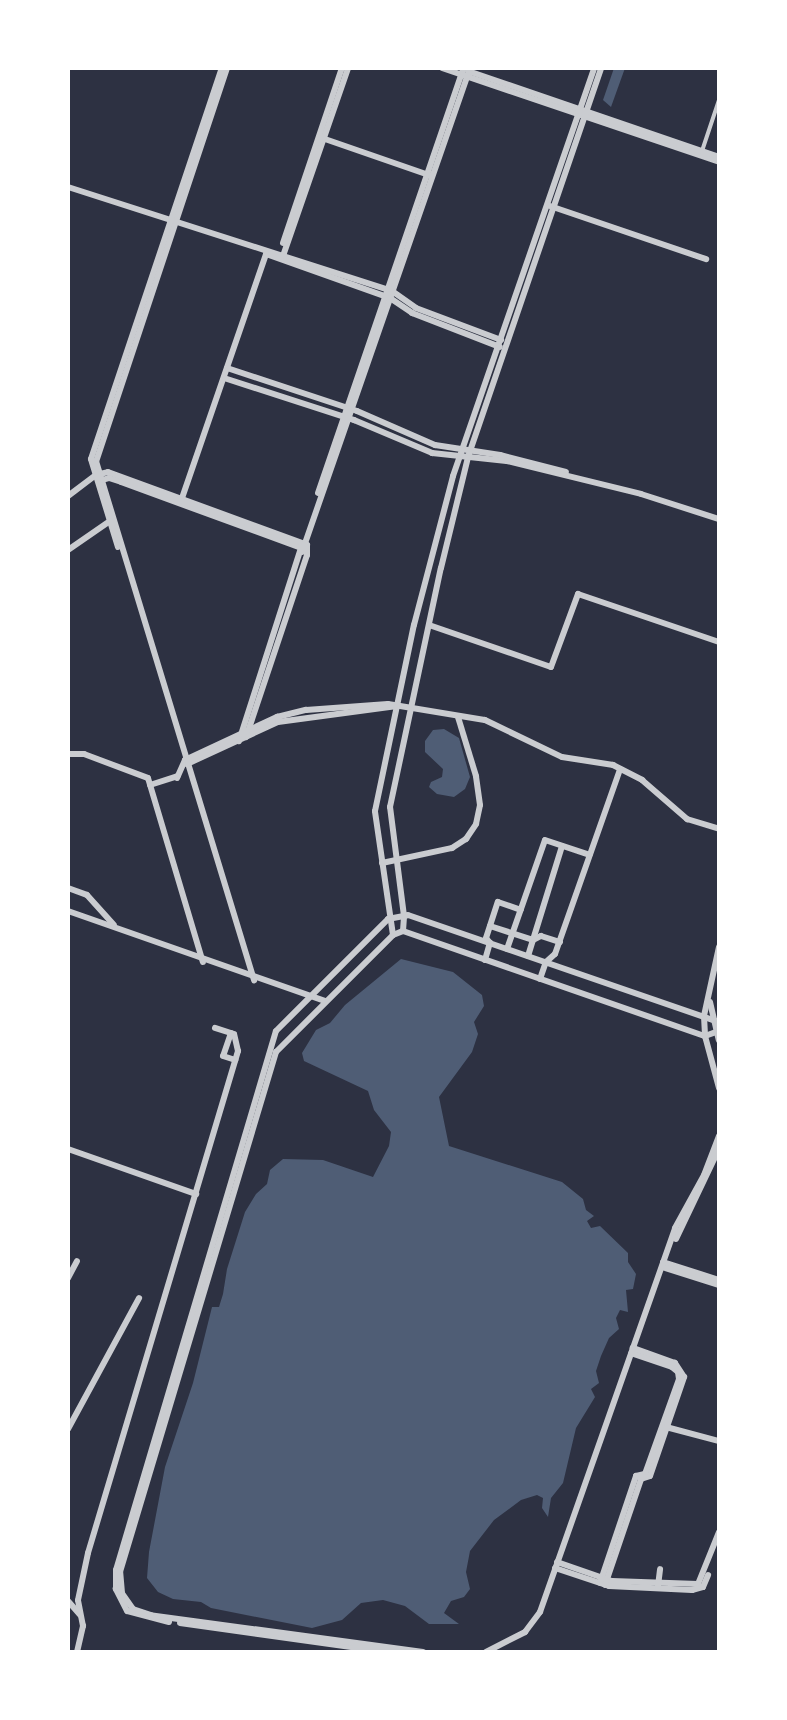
<!DOCTYPE html>
<html>
<head>
<meta charset="utf-8">
<style>
  body { margin:0 }
  #map { position:relative; width:787px; height:1720px; overflow:hidden; background:#2d3142; font-family:"Noto Serif",serif }
  div>[style] { position:absolute }
  [style*='--x'] { left:calc(var(--x)*1px); top:calc(var(--y)*1px); width:calc(var(--w)*1px); rotate:calc(var(--a)*1deg) }
  .water>* { inset:0; background:#4f5d75 }
  .pedestrian>* { height:4px; margin:-2px; padding:0 2px; transform-origin:2px; border-radius:2px; background:#caccd0 }
  .minor>* { height:6px; margin:-3px; padding:0 3px; transform-origin:3px; border-radius:3px; background:#caccd0 }
  span { translate:-50% -50%; white-space:nowrap; text-align:center; line-height:1.15; -webkit-text-stroke:8px #fff; paint-order:stroke }
  .frame { position:absolute; inset:0; border:70px solid #fff; pointer-events:none }
</style>
</head>
<body>
<div id="map">
  <div class="water">
    <i style="clip-path:polygon(614px 68px,625px 68px,611px 107px,603px 100px)"></i>
    <i style="clip-path:polygon(444px 729px,459px 738px,470px 777px,465px 789px,454px 797px,437px 794px,429px 787px,431px 782px,442px 777px,443px 769px,425px 752px,425px 741px,433px 730px)"></i>
    <i style="clip-path:polygon(401px 959px,453px 972px,482px 995px,484px 1006px,474px 1022px,478px 1034px,472px 1052px,439px 1097px,449px 1146px,562px 1182px,583px 1199px,586px 1210px,594px 1216px,587px 1221px,591px 1228px,600px 1226px,628px 1253px,628px 1262px,636px 1274px,633px 1289px,626px 1290px,628px 1312px,620px 1310px,616px 1318px,619px 1329px,609px 1338px,601px 1356px,596px 1371px,599px 1383px,591px 1389px,595px 1397px,576px 1428px,563px 1483px,551px 1498px,548px 1517px,542px 1508px,543px 1498px,537px 1495px,521px 1500px,494px 1520px,470px 1551px,466px 1572px,470px 1589px,464px 1597px,451px 1601px,444px 1613px,459px 1624px,429px 1624px,405px 1606px,383px 1600px,361px 1603px,342px 1620px,312px 1628px,211px 1608px,201px 1602px,173px 1599px,158px 1592px,147px 1578px,149px 1552px,165px 1467px,193px 1383px,212px 1307px,219px 1307px,223px 1294px,227px 1269px,245px 1212px,256px 1194px,267px 1184px,270px 1170px,283px 1159px,323px 1160px,373px 1177px,389px 1146px,391px 1132px,374px 1110px,368px 1091px,304px 1061px,302px 1053px,316px 1030px,330px 1023px,345px 1005px)"></i>
  </div>
  <div class="pedestrian">
    <i style="--x:702;--y:151;--w:54;--a:-71.6"></i>
  </div>
  <div class="minor">
    <i style="--x:227;--y:68;--w:414;--a:108.4"></i>
    <i style="--x:96;--y:461;--w:543;--a:73.07"></i>
    <i style="--x:442;--y:68;--w:293;--a:18.7"></i>
    <i style="--x:468;--y:71;--w:265;--a:18.9"></i>
    <i style="--x:322;--y:138;--w:113;--a:19.1"></i>
    <i style="--x:68;--y:187;--w:340;--a:17.8"></i>
    <i style="--x:392;--y:291;--w:29;--a:35"></i>
    <i style="--x:416;--y:308;--w:91;--a:20.6"></i>
    <i style="--x:550;--y:206;--w:165;--a:18.8"></i>
    <i style="--x:283;--y:243;--w:185;--a:-71.4"></i>
    <i style="--x:266;--y:254;--w:132;--a:19.5"></i>
    <i style="--x:390;--y:298;--w:27;--a:34"></i>
    <i style="--x:412;--y:313;--w:94;--a:21.1"></i>
    <i style="--x:283;--y:256;--w:199;--a:-70.9"></i>
    <i style="--x:227;--y:368;--w:137;--a:18.3"></i>
    <i style="--x:357;--y:411;--w:85;--a:23.6"></i>
    <i style="--x:435;--y:445;--w:66;--a:8.7"></i>
    <i style="--x:500;--y:455;--w:68;--a:14.4"></i>
    <i style="--x:224;--y:378;--w:137;--a:17.9"></i>
    <i style="--x:354;--y:420;--w:85;--a:22.9"></i>
    <i style="--x:432;--y:453;--w:75;--a:6.1"></i>
    <i style="--x:507;--y:461;--w:138;--a:13.8"></i>
    <i style="--x:641;--y:494;--w:82;--a:17.8"></i>
    <i style="--x:99;--y:481;--w:10;--a:-17"></i>
    <i style="--x:109;--y:478;--w:13;--a:18"></i>
    <i style="--x:121;--y:482;--w:192;--a:20.1"></i>
    <i style="--x:301;--y:548;--w:203;--a:107.8"></i>
    <i style="--x:318;--y:493;--w:448;--a:-71.1"></i>
    <i style="--x:68;--y:496;--w:35;--a:-37"></i>
    <i style="--x:96;--y:475;--w:12;--a:-14"></i>
    <i style="--x:108;--y:472;--w:212;--a:20.1"></i>
    <i style="--x:307;--y:545;--w:10;--a:90"></i>
    <i style="--x:307;--y:555;--w:192;--a:108.5"></i>
    <i style="--x:181;--y:501;--w:261;--a:-71"></i>
    <i style="--x:118;--y:547;--w:92;--a:-107.1"></i>
    <i style="--x:91;--y:459;--w:412;--a:-71.5"></i>
    <i style="--x:68;--y:550;--w:51;--a:-34.6"></i>
    <i style="--x:302;--y:552;--w:509;--a:-70.85"></i>
    <i style="--x:429;--y:625;--w:129;--a:19"></i>
    <i style="--x:551;--y:667;--w:78;--a:-69.7"></i>
    <i style="--x:578;--y:594;--w:149;--a:18.8"></i>
    <i style="--x:68;--y:754;--w:16;--a:0"></i>
    <i style="--x:84;--y:754;--w:68;--a:20.6"></i>
    <i style="--x:148;--y:778;--w:192;--a:73.4"></i>
    <i style="--x:187;--y:764;--w:100;--a:-24.8"></i>
    <i style="--x:278;--y:722;--w:120;--a:-7.7"></i>
    <i style="--x:177;--y:778;--w:20;--a:-66"></i>
    <i style="--x:185;--y:760;--w:102;--a:-25.1"></i>
    <i style="--x:277;--y:717;--w:30;--a:-14"></i>
    <i style="--x:306;--y:710;--w:82;--a:-4.2"></i>
    <i style="--x:388;--y:704;--w:98;--a:9.4"></i>
    <i style="--x:485;--y:720;--w:85;--a:25.7"></i>
    <i style="--x:562;--y:757;--w:52;--a:8.9"></i>
    <i style="--x:613;--y:765;--w:33;--a:27"></i>
    <i style="--x:642;--y:780;--w:60;--a:40.9"></i>
    <i style="--x:687;--y:819;--w:34;--a:17"></i>
    <i style="--x:150;--y:785;--w:29;--a:-18"></i>
    <i style="--x:382;--y:863;--w:72;--a:-12.1"></i>
    <i style="--x:452;--y:848;--w:17;--a:-33"></i>
    <i style="--x:466;--y:839;--w:18;--a:-56"></i>
    <i style="--x:476;--y:824;--w:19;--a:-78"></i>
    <i style="--x:480;--y:805;--w:29;--a:-98"></i>
    <i style="--x:476;--y:776;--w:62;--a:-107"></i>
    <i style="--x:68;--y:888;--w:20;--a:20"></i>
    <i style="--x:87;--y:895;--w:40;--a:48"></i>
    <i style="--x:68;--y:911;--w:272;--a:19.3"></i>
    <i style="--x:490;--y:926;--w:45;--a:18"></i>
    <i style="--x:533;--y:940;--w:9;--a:-27"></i>
    <i style="--x:541;--y:936;--w:20;--a:18"></i>
    <i style="--x:403;--y:931;--w:15;--a:-86"></i>
    <i style="--x:404;--y:916;--w:110;--a:-97.3"></i>
    <i style="--x:390;--y:807;--w:244;--a:-78"></i>
    <i style="--x:441;--y:568;--w:114;--a:-76.3"></i>
    <i style="--x:468;--y:457;--w:411;--a:-71.1"></i>
    <i style="--x:393;--y:935;--w:125;--a:-98.3"></i>
    <i style="--x:375;--y:811;--w:190;--a:-78.2"></i>
    <i style="--x:414;--y:625;--w:154;--a:-75.3"></i>
    <i style="--x:453;--y:476;--w:432;--a:-70.9"></i>
    <i style="--x:719;--y:947;--w:71;--a:102.3"></i>
    <i style="--x:704;--y:1016;--w:20;--a:87"></i>
    <i style="--x:705;--y:1036;--w:54;--a:74.9"></i>
    <i style="--x:507;--y:949;--w:115;--a:-70.8"></i>
    <i style="--x:545;--y:840;--w:47;--a:18.4"></i>
    <i style="--x:528;--y:956;--w:115;--a:-72.8"></i>
    <i style="--x:485;--y:960;--w:18;--a:-74"></i>
    <i style="--x:490;--y:943;--w:6;--a:-129"></i>
    <i style="--x:486;--y:938;--w:38;--a:-72"></i>
    <i style="--x:498;--y:902;--w:24;--a:19"></i>
    <i style="--x:540;--y:979;--w:18;--a:-71"></i>
    <i style="--x:546;--y:962;--w:12;--a:-42"></i>
    <i style="--x:555;--y:954;--w:196;--a:-70.6"></i>
    <i style="--x:710;--y:1002;--w:39;--a:77"></i>
    <i style="--x:231;--y:1033;--w:24;--a:109"></i>
    <i style="--x:223;--y:1056;--w:13;--a:18"></i>
    <i style="--x:68;--y:1149;--w:136;--a:19.4"></i>
    <i style="--x:676;--y:1239;--w:100;--a:-64.5"></i>
    <i style="--x:663;--y:1262;--w:59;--a:17.8"></i>
    <i style="--x:662;--y:1267;--w:60;--a:17.5"></i>
    <i style="--x:68;--y:1278;--w:19;--a:-62"></i>
    <i style="--x:666;--y:1427;--w:55;--a:14.8"></i>
    <i style="--x:68;--y:1429;--w:149;--a:-61.5"></i>
    <i style="--x:557;--y:1562;--w:58;--a:19.1"></i>
    <i style="--x:612;--y:1581;--w:86;--a:2"></i>
    <i style="--x:698;--y:1584;--w:56;--a:-68"></i>
    <i style="--x:555;--y:1568;--w:57;--a:18.4"></i>
    <i style="--x:609;--y:1586;--w:83;--a:2.8"></i>
    <i style="--x:692;--y:1590;--w:11;--a:-15"></i>
    <i style="--x:703;--y:1587;--w:13;--a:-67"></i>
    <i style="--x:600;--y:1583;--w:113;--a:-71.4"></i>
    <i style="--x:636;--y:1476;--w:9;--a:-13"></i>
    <i style="--x:645;--y:1474;--w:101;--a:-70.3"></i>
    <i style="--x:679;--y:1379;--w:7;--a:-98"></i>
    <i style="--x:678;--y:1372;--w:8;--a:-140"></i>
    <i style="--x:672;--y:1367;--w:43;--a:-161.1"></i>
    <i style="--x:605;--y:1585;--w:112;--a:-71.2"></i>
    <i style="--x:641;--y:1479;--w:9;--a:-18"></i>
    <i style="--x:650;--y:1476;--w:105;--a:-71"></i>
    <i style="--x:684;--y:1377;--w:17;--a:-123"></i>
    <i style="--x:675;--y:1363;--w:45;--a:-160.3"></i>
    <i style="--x:658;--y:1586;--w:17;--a:-83"></i>
    <i style="--x:68;--y:1601;--w:18;--a:49"></i>
    <i style="--x:169;--y:1622;--w:43;--a:-165.3"></i>
    <i style="--x:127;--y:1611;--w:25;--a:-117"></i>
    <i style="--x:116;--y:1589;--w:19;--a:-90"></i>
    <i style="--x:116;--y:1570;--w:562;--a:-73.47"></i>
    <i style="--x:276;--y:1031;--w:158;--a:-45"></i>
    <i style="--x:388;--y:919;--w:20;--a:-11"></i>
    <i style="--x:408;--y:915;--w:329;--a:19"></i>
    <i style="--x:180;--y:1623;--w:209;--a:8"></i>
    <i style="--x:77;--y:1652;--w:27;--a:-77"></i>
    <i style="--x:83;--y:1626;--w:26;--a:-101"></i>
    <i style="--x:78;--y:1600;--w:48;--a:-78"></i>
    <i style="--x:88;--y:1553;--w:524;--a:-73.36"></i>
    <i style="--x:238;--y:1051;--w:17;--a:-103"></i>
    <i style="--x:234;--y:1034;--w:20;--a:-162"></i>
    <i style="--x:423;--y:1652;--w:275;--a:-172.3"></i>
    <i style="--x:151;--y:1615;--w:19;--a:-162"></i>
    <i style="--x:133;--y:1609;--w:19;--a:-125"></i>
    <i style="--x:122;--y:1593;--w:21;--a:-95"></i>
    <i style="--x:120;--y:1572;--w:543;--a:-73.3"></i>
    <i style="--x:276;--y:1052;--w:165;--a:-45"></i>
    <i style="--x:393;--y:935;--w:11;--a:-22"></i>
    <i style="--x:403;--y:931;--w:320;--a:19.2"></i>
    <i style="--x:705;--y:1036;--w:15;--a:-20"></i>
    <i style="--x:486;--y:1652;--w:44;--a:-27.1"></i>
    <i style="--x:525;--y:1632;--w:25;--a:-53"></i>
    <i style="--x:540;--y:1612;--w:407;--a:-70.6"></i>
    <i style="--x:675;--y:1228;--w:60;--a:-61.3"></i>
    <i style="--x:704;--y:1175;--w:42;--a:-69"></i>
  </div>
  <div class="frame"></div>
</div>
</body>
</html>
